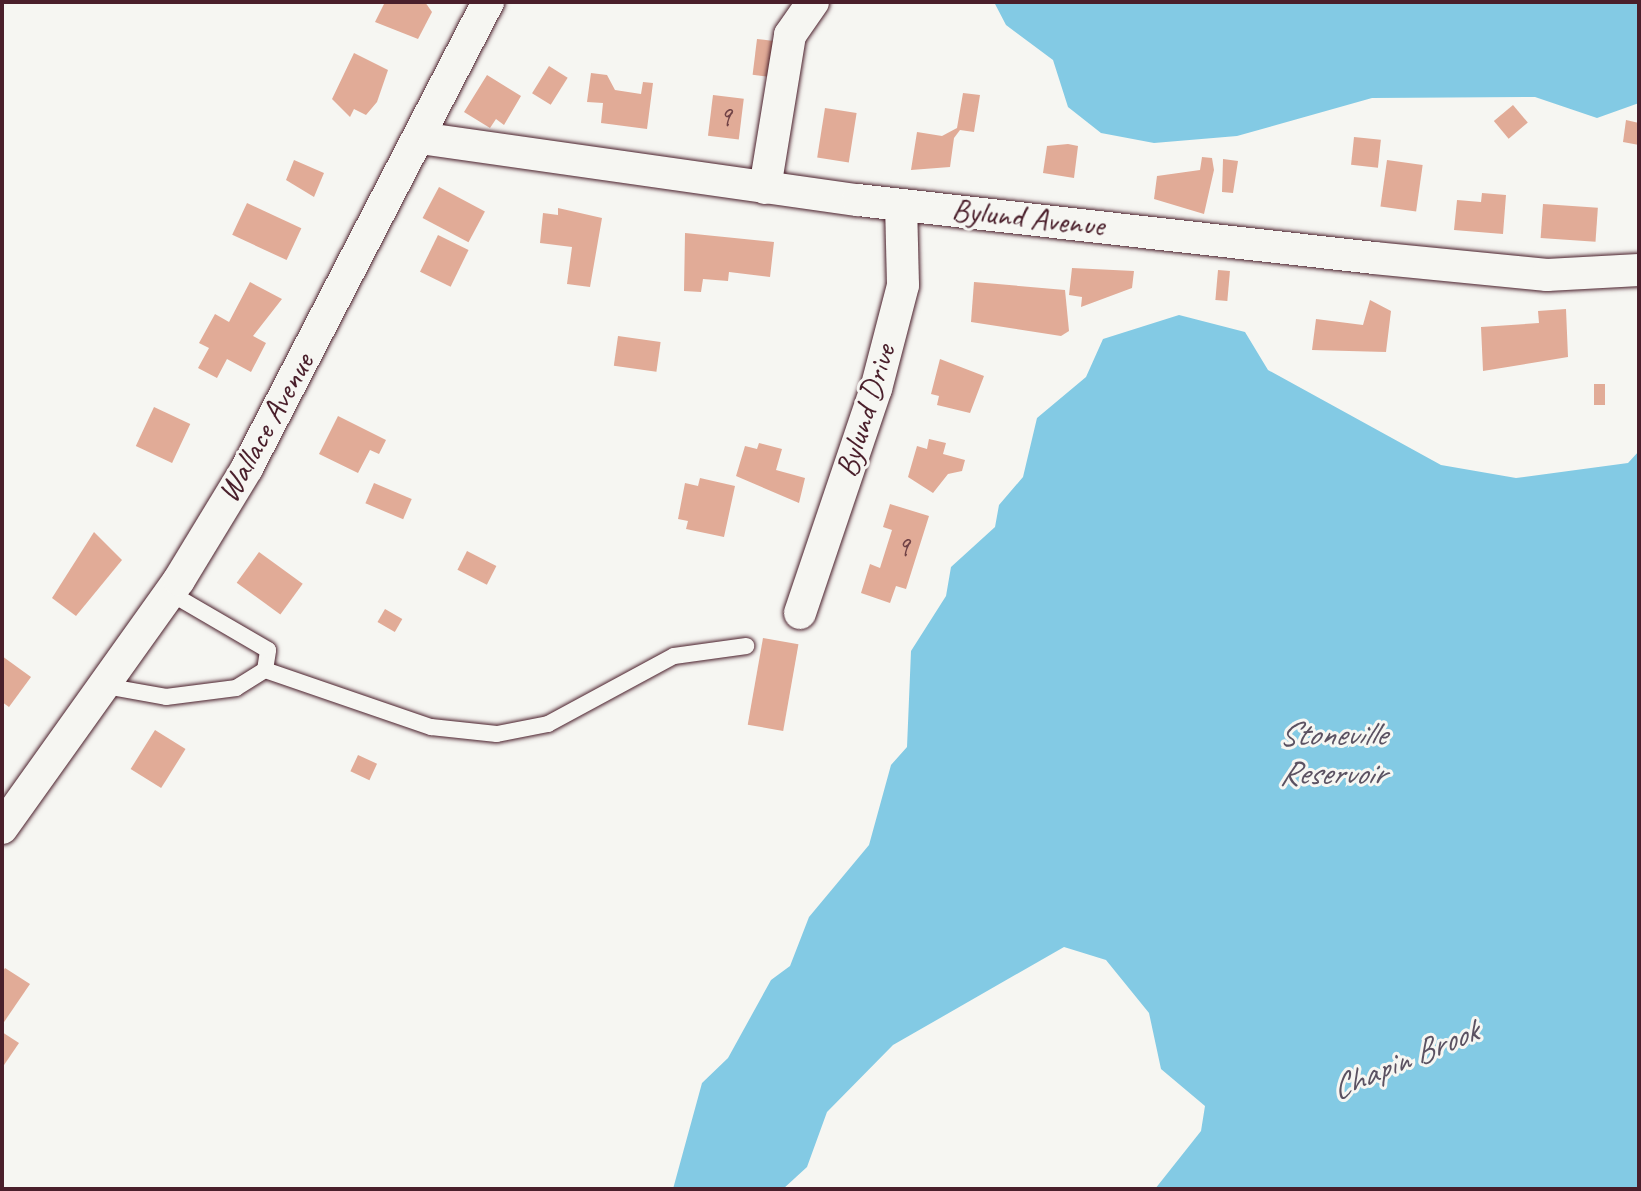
<!DOCTYPE html>
<html>
<head>
<meta charset="utf-8">
<style>
  body { margin:0 }
  #map { position:relative; width:1641px; height:1191px; overflow:hidden; background:#f6f6f2; font-family:Caveat,sans-serif }
  div>[style] { position:absolute }
  [style*='--x'] { left:calc(var(--x)*1px); top:calc(var(--y)*1px); width:calc(var(--w)*1px); rotate:calc(var(--a)*1deg) }
  .water>* { inset:0; background:#83cae4 }
  .building>* { inset:0; background:#e1ab97; transform-origin:0 0 }
  .roads { filter:drop-shadow(0 0 2px #4a1f2b) drop-shadow(0 0 2px #4a1f2b) }
  .lane>* { height:16px; margin:-8px; padding:0 8px; transform-origin:8px; border-radius:8px; background:#f6f6f2 }
  .street>* { height:32px; margin:-16px; padding:0 16px; transform-origin:16px; border-radius:16px; background:#f6f6f2 }
  span { translate:-50% -50%; white-space:nowrap; text-align:center; line-height:1.15; -webkit-text-stroke:6px #f6f6f2; paint-order:stroke }
  .number-label { font-size:28px; color:#704246 }
  .number-label span { -webkit-text-stroke-width:0 }
  .street-label { font-size:32px; color:#4a1f2b }
  .water-label { font-size:34px; color:#5b5262; font-style:italic }
  .frame { position:absolute; inset:0; border:4px solid #4a1f2b; pointer-events:none }
</style>
</head>
<body>
<div id="map">
  <div class="water">
    <i style="clip-path:polygon(994px 2px,1639px 2px,1639px 103px,1597px 118px,1535px 97px,1372px 98px,1237px 136px,1154px 143px,1101px 133px,1068px 107px,1053px 60px,1006px 25px)"></i>
    <i style="clip-path:polygon(1179px 315px,1245px 332px,1268px 370px,1441px 465px,1516px 478px,1628px 463px,1639px 451px,1639px 1189px,1155px 1189px,1201px 1131px,1205px 1106px,1161px 1069px,1149px 1013px,1106px 960px,1064px 947px,893px 1045px,827px 1112px,807px 1167px,783px 1189px,673px 1189px,702px 1083px,728px 1058px,771px 980px,790px 966px,809px 917px,869px 845px,891px 765px,907px 747px,911px 651px,946px 596px,951px 567px,995px 527px,999px 505px,1023px 477px,1037px 418px,1086px 377px,1103px 339px)"></i>
  </div>
  <div class="building">
    <i style="clip-path:polygon(385px 2px,425px 2px,432px 12px,418px 39px,375px 22px)"></i>
    <i style="left:757px;top:39px;width:17px;height:36px;rotate:7deg"></i>
    <i style="clip-path:polygon(354px 53px,388px 70px,377px 102px,366px 115px,354px 109px,350px 117px,332px 99px)"></i>
    <i style="left:549px;top:66px;width:22px;height:32px;rotate:32deg"></i>
    <i style="clip-path:polygon(591px 73px,607px 75px,615px 90px,641px 94px,643px 82px,653px 83px,647px 129px,601px 123px,603px 103px,587px 102px)"></i>
    <i style="clip-path:polygon(487px 75px,521px 96px,504px 125px,496px 119px,490px 128px,464px 112px)"></i>
    <i style="clip-path:polygon(963px 93px,980px 95px,974px 132px,960px 130px,954px 138px,950px 167px,911px 170px,917px 132px,942px 136px,957px 128px)"></i>
    <i style="left:713px;top:95px;width:31px;height:41px;rotate:7deg"></i>
    <i style="left:1513px;top:105px;width:23px;height:25px;rotate:50deg"></i>
    <i style="left:825px;top:108px;width:32px;height:50px;rotate:9deg"></i>
    <i style="clip-path:polygon(1626px 120px,1639px 123px,1639px 145px,1623px 142px)"></i>
    <i style="left:1354px;top:137px;width:27px;height:28px;rotate:6deg"></i>
    <i style="clip-path:polygon(1068px 144px,1078px 146px,1074px 178px,1043px 173px,1047px 146px)"></i>
    <i style="clip-path:polygon(1202px 157px,1212px 158px,1214px 170px,1204px 214px,1154px 199px,1157px 176px,1200px 170px)"></i>
    <i style="clip-path:polygon(1223px 159px,1238px 161px,1233px 193px,1222px 192px)"></i>
    <i style="clip-path:polygon(294px 160px,324px 173px,314px 197px,286px 180px)"></i>
    <i style="left:1387px;top:160px;width:36px;height:47px;rotate:8deg"></i>
    <i style="left:439px;top:187px;width:52px;height:35px;rotate:28deg"></i>
    <i style="clip-path:polygon(1482px 193px,1506px 195px,1503px 234px,1454px 230px,1457px 200px,1481px 202px)"></i>
    <i style="left:247px;top:203px;width:60px;height:35px;rotate:25deg"></i>
    <i style="left:1543px;top:204px;width:55px;height:34px;rotate:4deg"></i>
    <i style="clip-path:polygon(558px 208px,602px 218px,590px 287px,567px 284px,572px 247px,540px 243px,543px 213px,558px 215px)"></i>
    <i style="clip-path:polygon(685px 233px,774px 242px,770px 277px,729px 272px,728px 281px,703px 279px,701px 292px,684px 291px)"></i>
    <i style="left:438px;top:235px;width:34px;height:41px;rotate:26deg"></i>
    <i style="clip-path:polygon(1072px 268px,1134px 271px,1132px 288px,1081px 307px,1082px 297px,1069px 295px)"></i>
    <i style="left:1218px;top:270px;width:12px;height:30px;rotate:5deg"></i>
    <i style="clip-path:polygon(250px 282px,282px 299px,253px 336px,266px 343px,251px 372px,227px 359px,217px 378px,198px 368px,209px 348px,199px 343px,215px 314px,229px 322px)"></i>
    <i style="clip-path:polygon(974px 282px,1065px 290px,1069px 331px,1061px 336px,971px 322px)"></i>
    <i style="clip-path:polygon(1370px 300px,1391px 311px,1386px 352px,1312px 350px,1316px 319px,1363px 325px)"></i>
    <i style="clip-path:polygon(1566px 309px,1568px 357px,1483px 371px,1481px 327px,1539px 323px,1538px 311px)"></i>
    <i style="left:618px;top:336px;width:43px;height:30px;rotate:8deg"></i>
    <i style="clip-path:polygon(940px 359px,984px 376px,970px 413px,937px 405px,939px 396px,931px 394px)"></i>
    <i style="left:1594px;top:384px;width:11px;height:21px"></i>
    <i style="left:154px;top:407px;width:40px;height:43px;rotate:25deg"></i>
    <i style="clip-path:polygon(338px 416px,386px 440px,379px 454px,370px 450px,358px 473px,319px 454px)"></i>
    <i style="clip-path:polygon(929px 439px,946px 443px,943px 454px,965px 460px,962px 471px,948px 474px,933px 493px,908px 477px,917px 446px,927px 449px)"></i>
    <i style="clip-path:polygon(759px 443px,782px 449px,776px 470px,805px 478px,799px 503px,736px 476px,745px 446px,757px 449px)"></i>
    <i style="clip-path:polygon(700px 478px,735px 486px,724px 537px,686px 529px,688px 521px,678px 519px,685px 483px,698px 486px)"></i>
    <i style="left:374px;top:483px;width:41px;height:22px;rotate:23deg"></i>
    <i style="clip-path:polygon(890px 504px,929px 516px,906px 589px,896px 586px,890px 603px,861px 593px,870px 564px,880px 568px,892px 530px,883px 527px)"></i>
    <i style="clip-path:polygon(94px 532px,122px 560px,76px 616px,52px 598px)"></i>
    <i style="left:467px;top:551px;width:33px;height:21px;rotate:27deg"></i>
    <i style="left:259px;top:552px;width:54px;height:38px;rotate:36deg"></i>
    <i style="left:385px;top:609px;width:20px;height:15px;rotate:30deg"></i>
    <i style="left:763px;top:638px;width:36px;height:88px;rotate:10deg"></i>
    <i style="clip-path:polygon(2px 656px,31px 677px,9px 707px,2px 702px)"></i>
    <i style="left:155px;top:730px;width:36px;height:46px;rotate:32deg"></i>
    <i style="left:358px;top:755px;width:21px;height:18px;rotate:25deg"></i>
    <i style="clip-path:polygon(5px 968px,30px 984px,2px 1025px,2px 973px)"></i>
    <i style="clip-path:polygon(2px 1032px,19px 1043px,2px 1068px)"></i>
  </div>
  <div class="roads">
    <div class="lane">
      <i style="--x:265;--y:670;--w:176;--a:19"></i>
      <i style="--x:431;--y:727;--w:66;--a:6.1"></i>
      <i style="--x:497;--y:734;--w:52;--a:-11.1"></i>
      <i style="--x:548;--y:724;--w:143;--a:-28.4"></i>
      <i style="--x:674;--y:656;--w:73;--a:-7.9"></i>
      <i style="--x:105;--y:686;--w:62;--a:10.2"></i>
      <i style="--x:166;--y:697;--w:71;--a:-7.3"></i>
      <i style="--x:236;--y:688;--w:34;--a:-32"></i>
      <i style="--x:265;--y:670;--w:20;--a:-81"></i>
      <i style="--x:268;--y:650;--w:113;--a:-149.8"></i>
    </div>
    <div class="street">
      <i style="--x:420;--y:138;--w:442;--a:8.1"></i>
      <i style="--x:858;--y:200;--w:519;--a:6.41"></i>
      <i style="--x:1374;--y:258;--w:174;--a:5.6"></i>
      <i style="--x:1547;--y:275;--w:92;--a:-3.1"></i>
      <i style="--x:765;--y:188;--w:155;--a:-80.7"></i>
      <i style="--x:790;--y:35;--w:40;--a:-55.1"></i>
      <i style="--x:800;--y:613;--w:237;--a:-71.3"></i>
      <i style="--x:876;--y:389;--w:107;--a:-75.4"></i>
      <i style="--x:903;--y:285;--w:80;--a:-91.4"></i>
      <i style="--x:2;--y:828;--w:305;--a:-54.5"></i>
      <i style="--x:179;--y:580;--w:131;--a:-58.7"></i>
      <i style="--x:247;--y:468;--w:525;--a:-62.65"></i>
    </div>
  </div>
  <div class="number-label">
    <span style="left:725px;top:117px">9</span>
    <span style="left:903px;top:547px">9</span>
  </div>
  <div class="street-label">
    <span style="left:1028px;top:218px;rotate:6deg">Bylund Avenue</span>
    <span style="left:866px;top:411px;rotate:-73deg">Bylund Drive</span>
    <span style="left:266px;top:428px;rotate:-61deg">Wallace Avenue</span>
  </div>
  <div class="water-label">
    <span style="left:1332px;top:753px">Stoneville<br>Reservoir</span>
    <span style="left:1404px;top:1059px;rotate:-23deg">Chapin Brook</span>
  </div>
  <div class="frame"></div>
</div>
</body>
</html>
